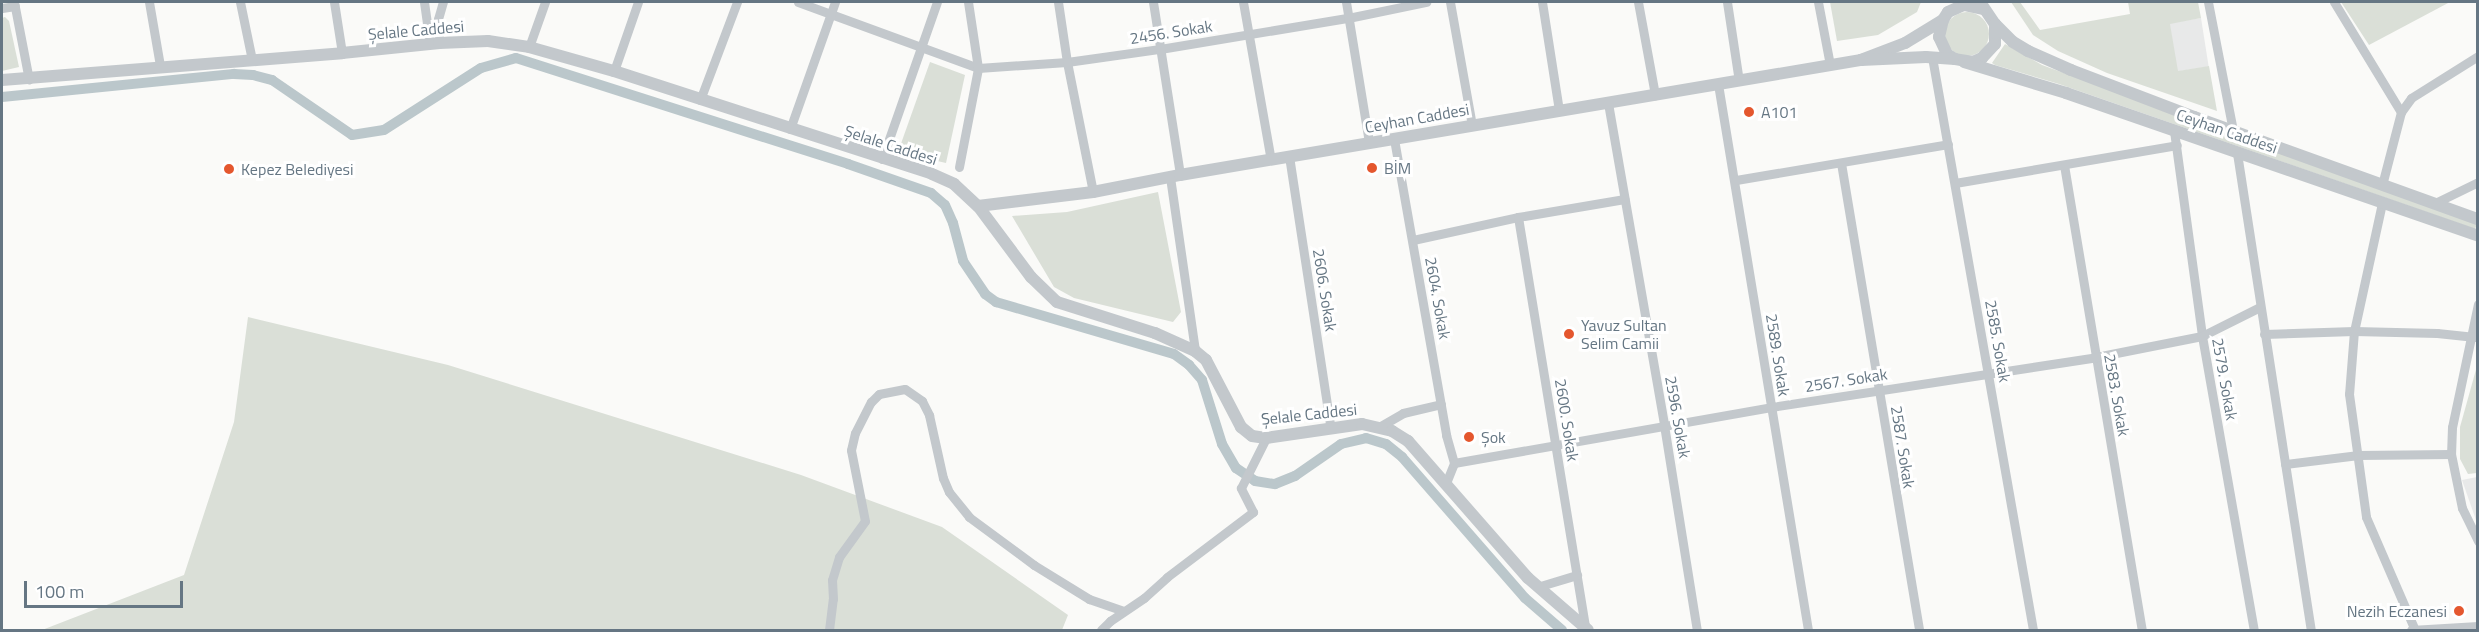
<!DOCTYPE html>
<html>
<head>
<meta charset="utf-8">
<style>
  body { margin:0 }
  #map { position:relative; width:2479px; height:632px; overflow:hidden; background:#fafaf8; font-family:"Titillium Web",sans-serif }
  div>[style] { position:absolute }
  [style*='--x'] { left:calc(var(--x)*1px); top:calc(var(--y)*1px); width:calc(var(--w)*1px); rotate:calc(var(--a)*1deg) }
  .built>* { inset:0; background:#e8e9e9; transform-origin:0 0 }
  .green>* { inset:0; background:#dadfd7 }
  .round { border-radius:50% }
  .canal>* { height:10px; margin:-5px; padding:0 5px; transform-origin:5px; border-radius:5px; background:#bbc7cb }
  .minor>* { height:9px; margin:-4.5px; padding:0 4.5px; transform-origin:4.5px; border-radius:4.5px; background:#c3c8cc }
  .tertiary>* { height:12px; margin:-6px; padding:0 6px; transform-origin:6px; border-radius:6px; background:#c3c8cc }
  .dots>* { width:16px; height:16px; translate:-50% -50%; box-sizing:border-box; border:3px solid #fff; border-radius:50% }
  span { translate:-50% -50%; white-space:nowrap; text-align:center; line-height:1.15; -webkit-text-stroke:6px #fff; paint-order:stroke }
  .street-label { font-size:16px; color:#657683 }
  .poi-label { font-size:16px; color:#657683 }
  .left { translate:0 -50%; text-align:left }
  .right { translate:-100% -50%; text-align:right }
  .frame { position:absolute; inset:0; border:3px solid #657683; pointer-events:none }
  .scale { position:absolute; left:24px; top:581px; width:159px; height:27px; box-sizing:border-box; border:3px solid #657683; border-top:0; padding-left:8px; font-size:18px; line-height:21px; white-space:nowrap; color:#657683; -webkit-text-stroke:4px #fff; paint-order:stroke }
</style>
</head>
<body>
<div id="map">
  <div class="built">
    <i style="left:2201px;top:18px;width:49px;height:32px;rotate:81deg"></i>
    <i style="clip-path:polygon(2477px 477px,2478px 477px,2477px 523px,2462px 480px)"></i>
  </div>
  <div class="green">
    <i style="clip-path:polygon(1830px 2px,1921px 2px,1917px 12px,1878px 35px,1837px 41px)"></i>
    <i style="clip-path:polygon(2011px 2px,2020px 2px,2040px 30px,2130px 14px,2128px 2px,2198px 2px,2201px 18px,2170px 24px,2178px 71px,2209px 66px,2217px 111px,2107px 73px,2058px 51px,2033px 35px)"></i>
    <i style="clip-path:polygon(2341px 2px,2450px 2px,2369px 45px)"></i>
    <i class="round" style="left:1945px;top:12px;width:44px;height:44px"></i>
    <i style="clip-path:polygon(5px 17px,9px 21px,19px 67px,2px 71px,2px 18px)"></i>
    <i style="clip-path:polygon(2005px 44px,2042px 65px,2477px 224px,2475px 229px,2059px 84px,1995px 65px,1992px 63px)"></i>
    <i style="clip-path:polygon(930px 62px,965px 75px,946px 163px,898px 152px)"></i>
    <i style="clip-path:polygon(1158px 192px,1181px 312px,1173px 322px,1074px 298px,1054px 287px,1012px 216px,1067px 212px)"></i>
    <i style="clip-path:polygon(248px 317px,448px 365px,801px 475px,942px 527px,1068px 615px,1062px 630px,42px 630px,184px 575px,234px 422px)"></i>
    <i style="clip-path:polygon(2477px 366px,2477px 473px,2468px 474px,2460px 459px,2460px 427px)"></i>
  </div>
  <div class="canal">
    <i style="--x:2;--y:97;--w:233;--a:-5.7"></i>
    <i style="--x:234;--y:74;--w:19;--a:3"></i>
    <i style="--x:253;--y:75;--w:20;--a:15"></i>
    <i style="--x:272;--y:80;--w:97;--a:34.5"></i>
    <i style="--x:352;--y:135;--w:32;--a:-9"></i>
    <i style="--x:384;--y:130;--w:115;--a:-32.6"></i>
    <i style="--x:481;--y:68;--w:36;--a:-16"></i>
    <i style="--x:516;--y:58;--w:349;--a:17.7"></i>
    <i style="--x:848;--y:164;--w:88;--a:19.3"></i>
    <i style="--x:931;--y:193;--w:18;--a:41"></i>
    <i style="--x:945;--y:205;--w:20;--a:66"></i>
    <i style="--x:953;--y:223;--w:39;--a:75"></i>
    <i style="--x:963;--y:261;--w:40;--a:56"></i>
    <i style="--x:985;--y:294;--w:14;--a:36"></i>
    <i style="--x:996;--y:302;--w:185;--a:16.3"></i>
    <i style="--x:1174;--y:354;--w:19;--a:36"></i>
    <i style="--x:1189;--y:365;--w:20;--a:49"></i>
    <i style="--x:1202;--y:380;--w:67;--a:72.6"></i>
    <i style="--x:1222;--y:444;--w:28;--a:60"></i>
    <i style="--x:1236;--y:468;--w:23;--a:34"></i>
    <i style="--x:1255;--y:481;--w:20;--a:9"></i>
    <i style="--x:1275;--y:484;--w:22;--a:-22"></i>
    <i style="--x:1295;--y:476;--w:56;--a:-34.8"></i>
    <i style="--x:1341;--y:444;--w:26;--a:-13"></i>
    <i style="--x:1366;--y:438;--w:21;--a:17"></i>
    <i style="--x:1386;--y:444;--w:21;--a:39"></i>
    <i style="--x:1402;--y:457;--w:187;--a:48.9"></i>
    <i style="--x:1525;--y:598;--w:49;--a:40.9"></i>
  </div>
  <div class="minor">
    <i style="--x:14;--y:2;--w:79;--a:79.1"></i>
    <i style="--x:149;--y:2;--w:65;--a:80.2"></i>
    <i style="--x:240;--y:2;--w:59;--a:78.3"></i>
    <i style="--x:334;--y:2;--w:52;--a:81.1"></i>
    <i style="--x:424;--y:2;--w:42;--a:81.9"></i>
    <i style="--x:798;--y:2;--w:192;--a:20.1"></i>
    <i style="--x:978;--y:68;--w:89;--a:-3.9"></i>
    <i style="--x:1067;--y:62;--w:94;--a:-8"></i>
    <i style="--x:1160;--y:49;--w:191;--a:-9.4"></i>
    <i style="--x:1348;--y:18;--w:80;--a:-11.6"></i>
    <i style="--x:1058;--y:2;--w:61;--a:81.5"></i>
    <i style="--x:1067;--y:62;--w:133;--a:78.7"></i>
    <i style="--x:1153;--y:2;--w:175;--a:81.1"></i>
    <i style="--x:1243;--y:2;--w:160;--a:80"></i>
    <i style="--x:1346;--y:2;--w:143;--a:80.7"></i>
    <i style="--x:1450;--y:2;--w:125;--a:79.9"></i>
    <i style="--x:1542;--y:2;--w:110;--a:81.1"></i>
    <i style="--x:1638;--y:2;--w:95;--a:79.6"></i>
    <i style="--x:1727;--y:2;--w:80;--a:81.4"></i>
    <i style="--x:1818;--y:2;--w:64;--a:79.2"></i>
    <i style="--x:2208;--y:2;--w:131;--a:79"></i>
    <i style="--x:2334;--y:2;--w:129;--a:58.7"></i>
    <i style="--x:2;--y:8;--w:13;--a:-9"></i>
    <i style="--x:439;--y:43;--w:24;--a:-92"></i>
    <i style="--x:438;--y:19;--w:18;--a:-74"></i>
    <i style="--x:529;--y:47;--w:48;--a:-70.4"></i>
    <i style="--x:1932;--y:57;--w:582;--a:80"></i>
    <i style="--x:614;--y:71;--w:73;--a:-70.8"></i>
    <i style="--x:1718;--y:84;--w:553;--a:80.64"></i>
    <i style="--x:700;--y:100;--w:105;--a:-69.3"></i>
    <i style="--x:1608;--y:103;--w:327;--a:80.1"></i>
    <i style="--x:1664;--y:425;--w:208;--a:80.9"></i>
    <i style="--x:790;--y:129;--w:135;--a:-70.5"></i>
    <i style="--x:2174;--y:131;--w:207;--a:82.2"></i>
    <i style="--x:2202;--y:336;--w:299;--a:80"></i>
    <i style="--x:1394;--y:139;--w:301;--a:80"></i>
    <i style="--x:1446;--y:435;--w:29;--a:74"></i>
    <i style="--x:2237;--y:153;--w:483;--a:81.2"></i>
    <i style="--x:1289;--y:156;--w:276;--a:81.3"></i>
    <i style="--x:882;--y:159;--w:166;--a:-70.7"></i>
    <i style="--x:1841;--y:163;--w:473;--a:80.5"></i>
    <i style="--x:2064;--y:165;--w:471;--a:80.5"></i>
    <i style="--x:959;--y:167;--w:101;--a:-79.1"></i>
    <i style="--x:978;--y:68;--w:67;--a:-98.6"></i>
    <i style="--x:1170;--y:177;--w:176;--a:81.8"></i>
    <i style="--x:1736;--y:180;--w:215;--a:-9.6"></i>
    <i style="--x:1955;--y:183;--w:225;--a:-9.7"></i>
    <i style="--x:2382;--y:185;--w:75;--a:-75.4"></i>
    <i style="--x:2401;--y:112;--w:17;--a:-54"></i>
    <i style="--x:2411;--y:98;--w:79;--a:-32.1"></i>
    <i style="--x:2382;--y:203;--w:131;--a:102.3"></i>
    <i style="--x:2354;--y:331;--w:63;--a:94.5"></i>
    <i style="--x:2349;--y:394;--w:124;--a:82.1"></i>
    <i style="--x:2366;--y:517;--w:123;--a:66.6"></i>
    <i style="--x:2435;--y:203;--w:48;--a:-26"></i>
    <i style="--x:1518;--y:217;--w:416;--a:80.7"></i>
    <i style="--x:1413;--y:240;--w:107;--a:-12.4"></i>
    <i style="--x:1518;--y:217;--w:108;--a:-9.6"></i>
    <i style="--x:2478;--y:304;--w:126;--a:101.9"></i>
    <i style="--x:2452;--y:427;--w:27;--a:92"></i>
    <i style="--x:2451;--y:454;--w:55;--a:78.5"></i>
    <i style="--x:2462;--y:508;--w:37;--a:64"></i>
    <i style="--x:2264;--y:334;--w:90;--a:-1.9"></i>
    <i style="--x:2354;--y:331;--w:83;--a:1.4"></i>
    <i style="--x:2437;--y:333;--w:38;--a:6"></i>
    <i style="--x:1379;--y:427;--w:28;--a:-30"></i>
    <i style="--x:1403;--y:413;--w:39;--a:-13"></i>
    <i style="--x:2285;--y:464;--w:74;--a:-7"></i>
    <i style="--x:2358;--y:455;--w:93;--a:-0.6"></i>
    <i style="--x:1446;--y:483;--w:22;--a:-68"></i>
    <i style="--x:1454;--y:463;--w:322;--a:-10"></i>
    <i style="--x:1771;--y:407;--w:329;--a:-8.7"></i>
    <i style="--x:2096;--y:357;--w:108;--a:-11.2"></i>
    <i style="--x:2202;--y:336;--w:65;--a:-26.6"></i>
    <i style="--x:1537;--y:587;--w:42;--a:-16.7"></i>
    <i style="--x:829;--y:630;--w:31;--a:-83"></i>
    <i style="--x:833;--y:599;--w:19;--a:-93"></i>
    <i style="--x:832;--y:580;--w:24;--a:-73"></i>
    <i style="--x:839;--y:557;--w:44;--a:-54.2"></i>
    <i style="--x:865;--y:521;--w:72;--a:-101.2"></i>
    <i style="--x:851;--y:450;--w:17;--a:-77"></i>
    <i style="--x:855;--y:433;--w:35;--a:-63"></i>
    <i style="--x:871;--y:402;--w:11;--a:-45"></i>
    <i style="--x:879;--y:394;--w:26;--a:-11"></i>
    <i style="--x:905;--y:389;--w:21;--a:35"></i>
    <i style="--x:922;--y:401;--w:16;--a:63"></i>
    <i style="--x:929;--y:415;--w:65;--a:77.5"></i>
    <i style="--x:943;--y:478;--w:15;--a:67"></i>
    <i style="--x:949;--y:492;--w:32;--a:51"></i>
    <i style="--x:969;--y:517;--w:81;--a:36.4"></i>
    <i style="--x:1034;--y:565;--w:65;--a:31.7"></i>
    <i style="--x:1089;--y:599;--w:36;--a:19"></i>
    <i style="--x:1101;--y:630;--w:13;--a:-45"></i>
    <i style="--x:1110;--y:621;--w:41;--a:-34.1"></i>
    <i style="--x:1144;--y:598;--w:31;--a:-42"></i>
    <i style="--x:1167;--y:577;--w:108;--a:-37.1"></i>
    <i style="--x:1253;--y:512;--w:27;--a:-117"></i>
    <i style="--x:1241;--y:488;--w:56;--a:-63.4"></i>
    <i style="--x:2411;--y:630;--w:67;--a:-3.4"></i>
  </div>
  <div class="tertiary">
    <i style="--x:1980;--y:2;--w:27;--a:56"></i>
    <i style="--x:1995;--y:24;--w:20;--a:90"></i>
    <i style="--x:1995;--y:44;--w:19;--a:133"></i>
    <i style="--x:1982;--y:58;--w:10;--a:156"></i>
    <i style="--x:1973;--y:62;--w:18;--a:-171"></i>
    <i style="--x:1955;--y:59;--w:9;--a:-148"></i>
    <i style="--x:1947;--y:54;--w:19;--a:-115"></i>
    <i style="--x:1939;--y:37;--w:17;--a:-77"></i>
    <i style="--x:1943;--y:20;--w:9;--a:-58"></i>
    <i style="--x:1948;--y:12;--w:17;--a:-24"></i>
    <i style="--x:1964;--y:5;--w:19;--a:12"></i>
    <i style="--x:1943;--y:20;--w:44;--a:148.8"></i>
    <i style="--x:1905;--y:43;--w:47;--a:158.9"></i>
    <i style="--x:1861;--y:60;--w:65;--a:-2.6"></i>
    <i style="--x:1926;--y:57;--w:29;--a:4"></i>
    <i style="--x:1995;--y:24;--w:25;--a:45"></i>
    <i style="--x:2013;--y:42;--w:17;--a:31"></i>
    <i style="--x:2028;--y:51;--w:47;--a:23.8"></i>
    <i style="--x:2071;--y:70;--w:132;--a:20.9"></i>
    <i style="--x:2194;--y:117;--w:302;--a:19.8"></i>
    <i style="--x:1964;--y:62;--w:107;--a:16.9"></i>
    <i style="--x:2066;--y:93;--w:436;--a:19.1"></i>
    <i style="--x:2;--y:80;--w:341;--a:-4.5"></i>
    <i style="--x:342;--y:53;--w:98;--a:-5.9"></i>
    <i style="--x:439;--y:43;--w:49;--a:-2.3"></i>
    <i style="--x:488;--y:41;--w:41;--a:8.3"></i>
    <i style="--x:529;--y:47;--w:88;--a:15.8"></i>
    <i style="--x:614;--y:71;--w:334;--a:17.9"></i>
    <i style="--x:932;--y:174;--w:24;--a:24"></i>
    <i style="--x:954;--y:184;--w:33;--a:43"></i>
    <i style="--x:978;--y:206;--w:89;--a:53.3"></i>
    <i style="--x:1031;--y:277;--w:36;--a:44"></i>
    <i style="--x:1057;--y:302;--w:103;--a:17.6"></i>
    <i style="--x:1155;--y:333;--w:44;--a:24.2"></i>
    <i style="--x:1195;--y:351;--w:14;--a:39"></i>
    <i style="--x:1206;--y:360;--w:76;--a:62.4"></i>
    <i style="--x:1241;--y:427;--w:14;--a:39"></i>
    <i style="--x:1252;--y:436;--w:14;--a:8"></i>
    <i style="--x:1266;--y:438;--w:97;--a:-8.3"></i>
    <i style="--x:1362;--y:424;--w:31;--a:13"></i>
    <i style="--x:1392;--y:431;--w:19;--a:32"></i>
    <i style="--x:1408;--y:441;--w:182;--a:48.8"></i>
    <i style="--x:1528;--y:578;--w:79;--a:40.9"></i>
    <i style="--x:978;--y:206;--w:116;--a:-6.9"></i>
    <i style="--x:1093;--y:192;--w:89;--a:-11.1"></i>
    <i style="--x:1180;--y:175;--w:691;--a:-9.59"></i>
  </div>
  <div class="dots">
    <i style="left:1749px;top:112px;background:#e4572e"></i>
    <i style="left:1372px;top:168px;background:#e4572e"></i>
    <i style="left:229px;top:169px;background:#e4572e"></i>
    <i style="left:1569px;top:334px;background:#e4572e"></i>
    <i style="left:1469px;top:437px;background:#e4572e"></i>
    <i style="left:2459px;top:611px;background:#e4572e"></i>
  </div>
  <div class="street-label">
    <span style="left:416px;top:30px;rotate:-5deg">Şelale Caddesi</span>
    <span style="left:1171px;top:32px;rotate:-9deg">2456. Sokak</span>
    <span style="left:1417px;top:118px;rotate:-10deg">Ceyhan Caddesi</span>
    <span style="left:2227px;top:131px;rotate:19deg">Ceyhan Caddesi</span>
    <span style="left:891px;top:145px;rotate:18deg">Şelale Caddesi</span>
    <span style="left:1325px;top:290px;rotate:81deg">2606. Sokak</span>
    <span style="left:1438px;top:298px;rotate:80deg">2604. Sokak</span>
    <span style="left:1998px;top:341px;rotate:80deg">2585. Sokak</span>
    <span style="left:1778px;top:355px;rotate:81deg">2589. Sokak</span>
    <span style="left:2225px;top:379px;rotate:80deg">2579. Sokak</span>
    <span style="left:1846px;top:380px;rotate:-9deg">2567. Sokak</span>
    <span style="left:2117px;top:395px;rotate:80deg">2583. Sokak</span>
    <span style="left:1309px;top:414px;rotate:-6deg">Şelale Caddesi</span>
    <span style="left:1678px;top:417px;rotate:80deg">2596. Sokak</span>
    <span style="left:1567px;top:420px;rotate:81deg">2600. Sokak</span>
    <span style="left:1903px;top:447px;rotate:81deg">2587. Sokak</span>
  </div>
  <div class="poi-label">
    <span class="left" style="left:1761px;top:112px">A101</span>
    <span class="left" style="left:1384px;top:168px">BİM</span>
    <span class="left" style="left:241px;top:169px">Kepez Belediyesi</span>
    <span class="left" style="left:1581px;top:334px">Yavuz Sultan<br>Selim Camii</span>
    <span class="left" style="left:1481px;top:437px">Şok</span>
    <span class="right" style="left:2447px;top:611px">Nezih Eczanesi</span>
  </div>
  <div class="frame"></div>
  <div class="scale">100 m</div>
</div>
</body>
</html>
